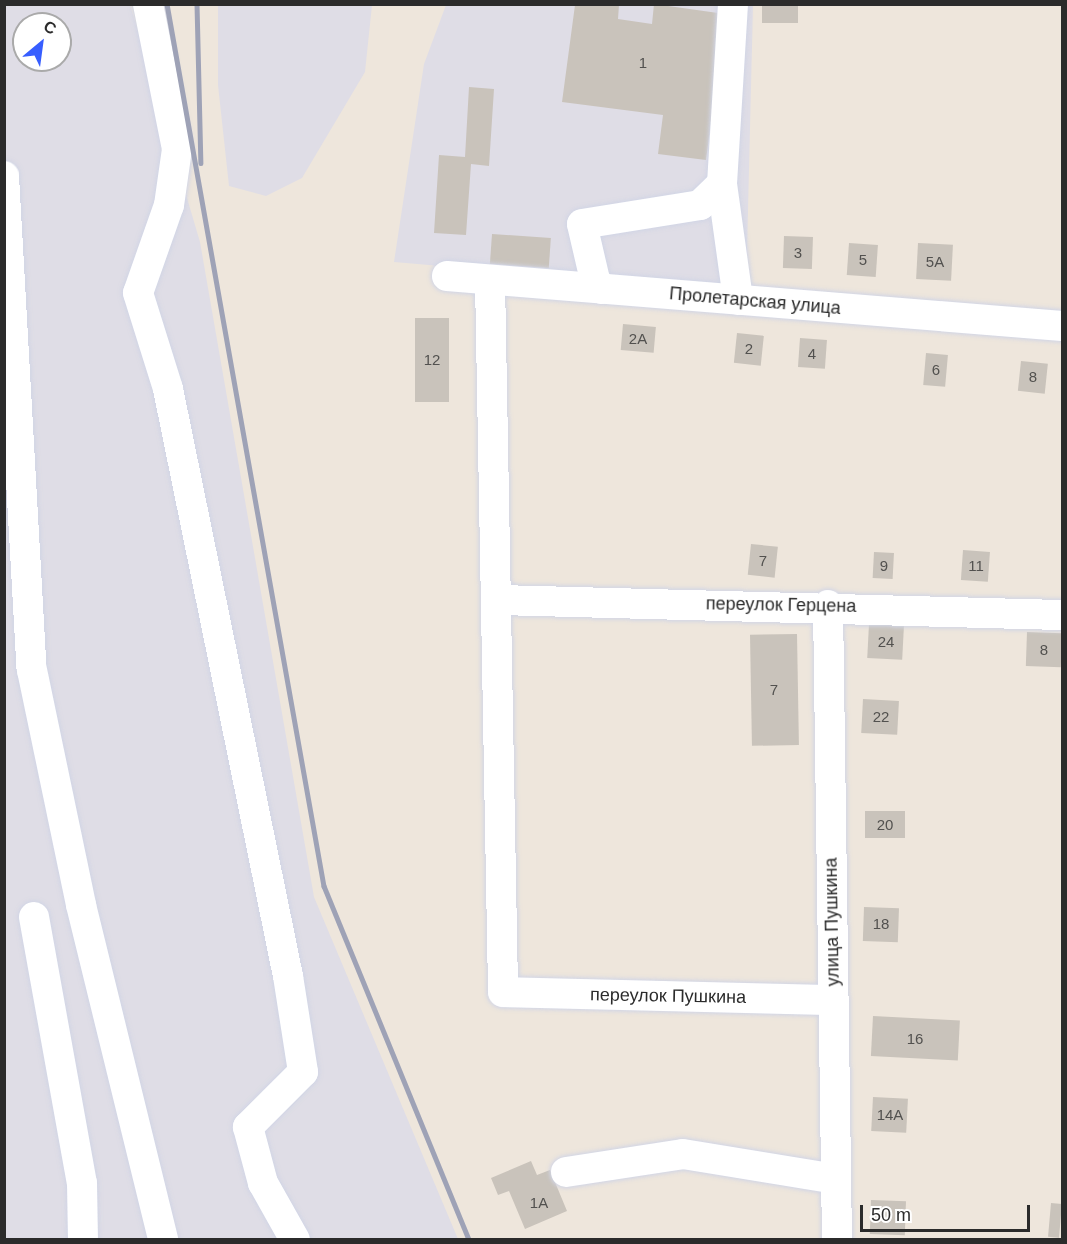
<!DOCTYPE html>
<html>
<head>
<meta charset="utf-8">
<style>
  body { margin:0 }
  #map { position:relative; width:1067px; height:1244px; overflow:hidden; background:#eee6dc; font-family:Helvetica,sans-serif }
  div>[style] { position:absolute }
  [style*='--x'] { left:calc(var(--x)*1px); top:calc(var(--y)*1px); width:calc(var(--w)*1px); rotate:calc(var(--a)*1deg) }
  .industrial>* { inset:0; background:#dfdde6 }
  .building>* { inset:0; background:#c9c3bb; transform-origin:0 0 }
  .roads { filter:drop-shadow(0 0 2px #d1d5e5) drop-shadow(0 0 2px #d1d5e5) }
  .minor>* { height:30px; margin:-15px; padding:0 15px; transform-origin:15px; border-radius:15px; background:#fff }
  .rail>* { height:4.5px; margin:-2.25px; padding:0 2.25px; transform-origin:2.25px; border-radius:2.25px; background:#9ea2b6 }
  span { translate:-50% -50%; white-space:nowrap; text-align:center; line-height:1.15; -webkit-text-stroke:4.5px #fff; paint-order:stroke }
  .number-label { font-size:15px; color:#52514f }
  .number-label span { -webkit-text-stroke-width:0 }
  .street-label { font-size:18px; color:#2b2b2b }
  .frame { position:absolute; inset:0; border:6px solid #2b2b2b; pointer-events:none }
  .north { position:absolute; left:12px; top:12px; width:60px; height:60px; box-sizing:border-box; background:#fff; border:2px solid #aaa; border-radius:50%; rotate:29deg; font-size:16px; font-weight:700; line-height:24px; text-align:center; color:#2b2b2b }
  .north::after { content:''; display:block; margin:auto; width:21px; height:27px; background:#375eff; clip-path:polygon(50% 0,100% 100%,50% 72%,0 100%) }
  .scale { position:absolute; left:860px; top:1205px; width:170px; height:27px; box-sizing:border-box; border:3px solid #2b2b2b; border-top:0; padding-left:8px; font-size:18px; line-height:21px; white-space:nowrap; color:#2b2b2b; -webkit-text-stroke:4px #fff; paint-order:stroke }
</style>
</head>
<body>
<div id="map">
  <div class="industrial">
    <i style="clip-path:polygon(evenodd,5px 5px,130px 5px,200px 242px,314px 897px,458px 1239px,5px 1240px,5px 5px,24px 24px,60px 24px,60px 60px,24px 60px,24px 24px)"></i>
    <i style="clip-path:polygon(218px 5px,372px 5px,365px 72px,302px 178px,266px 196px,229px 186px,218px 85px)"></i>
    <i style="clip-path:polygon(446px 5px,753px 5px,746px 292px,394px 262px,424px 64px)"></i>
  </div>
  <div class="building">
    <i style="clip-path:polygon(654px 4px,725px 14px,706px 160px,658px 154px,663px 115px,562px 102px,575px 5px,619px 5px,618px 19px,652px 24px)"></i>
    <i style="left:762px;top:4px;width:36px;height:19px"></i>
    <i style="clip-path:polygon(469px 87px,494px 89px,489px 166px,471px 164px,466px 235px,434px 233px,439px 155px,465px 157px)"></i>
    <i style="left:492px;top:234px;width:59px;height:30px;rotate:4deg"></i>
    <i style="left:784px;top:236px;width:29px;height:32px;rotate:2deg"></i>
    <i style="left:849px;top:243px;width:29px;height:32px;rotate:4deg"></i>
    <i style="left:918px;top:243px;width:35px;height:36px;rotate:3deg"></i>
    <i style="left:415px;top:318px;width:34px;height:84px"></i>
    <i style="left:623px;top:324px;width:33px;height:26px;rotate:5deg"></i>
    <i style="left:737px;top:333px;width:27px;height:30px;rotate:6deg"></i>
    <i style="left:800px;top:338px;width:27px;height:29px;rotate:4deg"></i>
    <i style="left:926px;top:353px;width:22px;height:32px;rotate:5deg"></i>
    <i style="left:1021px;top:361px;width:27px;height:30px;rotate:6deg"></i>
    <i style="left:751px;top:544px;width:27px;height:31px;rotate:6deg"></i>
    <i style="left:963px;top:550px;width:27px;height:30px;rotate:4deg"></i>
    <i style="left:874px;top:552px;width:20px;height:26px;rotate:3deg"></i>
    <i style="left:869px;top:624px;width:35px;height:34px;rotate:3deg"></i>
    <i style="left:1027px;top:632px;width:35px;height:34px;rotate:2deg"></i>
    <i style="left:797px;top:634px;width:111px;height:47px;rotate:89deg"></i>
    <i style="left:863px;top:699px;width:36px;height:34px;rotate:3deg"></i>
    <i style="left:865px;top:811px;width:40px;height:27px"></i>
    <i style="left:864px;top:907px;width:35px;height:34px;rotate:2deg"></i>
    <i style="left:873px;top:1016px;width:87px;height:40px;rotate:3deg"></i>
    <i style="left:873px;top:1097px;width:35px;height:34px;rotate:3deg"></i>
    <i style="clip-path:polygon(531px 1161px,537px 1175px,550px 1170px,567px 1211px,525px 1229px,509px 1191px,498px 1195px,491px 1178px)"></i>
    <i style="left:871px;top:1200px;width:35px;height:34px;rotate:2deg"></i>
    <i style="left:1051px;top:1203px;width:11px;height:34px;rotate:5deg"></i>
  </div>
  <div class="roads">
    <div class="minor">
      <i style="--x:148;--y:4;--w:148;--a:78.7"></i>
      <i style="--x:177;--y:149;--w:57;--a:98.1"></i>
      <i style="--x:169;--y:205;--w:93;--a:109.4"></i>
      <i style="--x:138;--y:293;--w:101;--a:72.6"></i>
      <i style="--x:168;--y:389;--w:599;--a:78.45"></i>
      <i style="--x:288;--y:976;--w:97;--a:81.1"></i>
      <i style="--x:303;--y:1072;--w:78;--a:135"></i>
      <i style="--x:248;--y:1127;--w:58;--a:75"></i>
      <i style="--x:263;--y:1183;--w:65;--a:60.7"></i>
      <i style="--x:733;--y:4;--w:180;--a:93.5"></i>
      <i style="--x:722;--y:184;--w:117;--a:82.1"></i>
      <i style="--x:4;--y:176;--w:495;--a:86.8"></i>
      <i style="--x:32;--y:670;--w:240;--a:78.2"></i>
      <i style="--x:81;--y:905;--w:345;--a:76.2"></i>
      <i style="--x:447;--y:276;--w:617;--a:4.65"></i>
      <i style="--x:490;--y:280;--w:712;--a:88.95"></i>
      <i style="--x:503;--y:992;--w:330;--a:1.4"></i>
      <i style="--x:602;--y:289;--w:11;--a:-128"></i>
      <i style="--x:595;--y:280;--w:57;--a:-103.1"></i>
      <i style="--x:582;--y:224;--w:120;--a:-9.1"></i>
      <i style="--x:700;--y:205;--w:30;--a:-44"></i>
      <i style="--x:499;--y:600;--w:563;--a:1.53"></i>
      <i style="--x:828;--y:605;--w:635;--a:89.19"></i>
      <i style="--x:34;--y:917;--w:270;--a:79.8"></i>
      <i style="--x:82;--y:1183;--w:57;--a:89"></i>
      <i style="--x:566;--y:1172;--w:118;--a:-8.7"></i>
      <i style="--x:683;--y:1154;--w:155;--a:9.3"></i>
    </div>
  </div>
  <div class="rail">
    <i style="--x:167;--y:4;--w:896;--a:79.91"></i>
    <i style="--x:324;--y:886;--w:383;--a:67.7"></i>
    <i style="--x:197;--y:4;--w:159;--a:88.6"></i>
  </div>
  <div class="number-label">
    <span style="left:643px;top:63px">1</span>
    <span style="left:798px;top:253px">3</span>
    <span style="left:863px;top:260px">5</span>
    <span style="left:935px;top:262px">5А</span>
    <span style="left:638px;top:339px">2А</span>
    <span style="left:749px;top:349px">2</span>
    <span style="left:812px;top:354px">4</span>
    <span style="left:432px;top:360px">12</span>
    <span style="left:936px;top:370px">6</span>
    <span style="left:1033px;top:377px">8</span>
    <span style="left:763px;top:561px">7</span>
    <span style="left:884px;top:566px">9</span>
    <span style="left:976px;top:566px">11</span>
    <span style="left:886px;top:642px">24</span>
    <span style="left:1044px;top:650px">8</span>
    <span style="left:774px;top:690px">7</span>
    <span style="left:881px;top:717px">22</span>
    <span style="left:885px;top:825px">20</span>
    <span style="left:881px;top:924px">18</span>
    <span style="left:915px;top:1039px">16</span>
    <span style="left:890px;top:1115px">14А</span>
    <span style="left:539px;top:1203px">1А</span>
  </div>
  <div class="street-label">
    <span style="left:755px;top:301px;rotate:5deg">Пролетарская улица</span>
    <span style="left:781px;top:605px;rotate:1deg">переулок Герцена</span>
    <span style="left:832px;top:922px;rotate:-91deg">улица Пушкина</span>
    <span style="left:668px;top:996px;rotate:1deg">переулок Пушкина</span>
  </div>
  <div class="frame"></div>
  <div class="north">С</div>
  <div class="scale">50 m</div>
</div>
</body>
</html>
